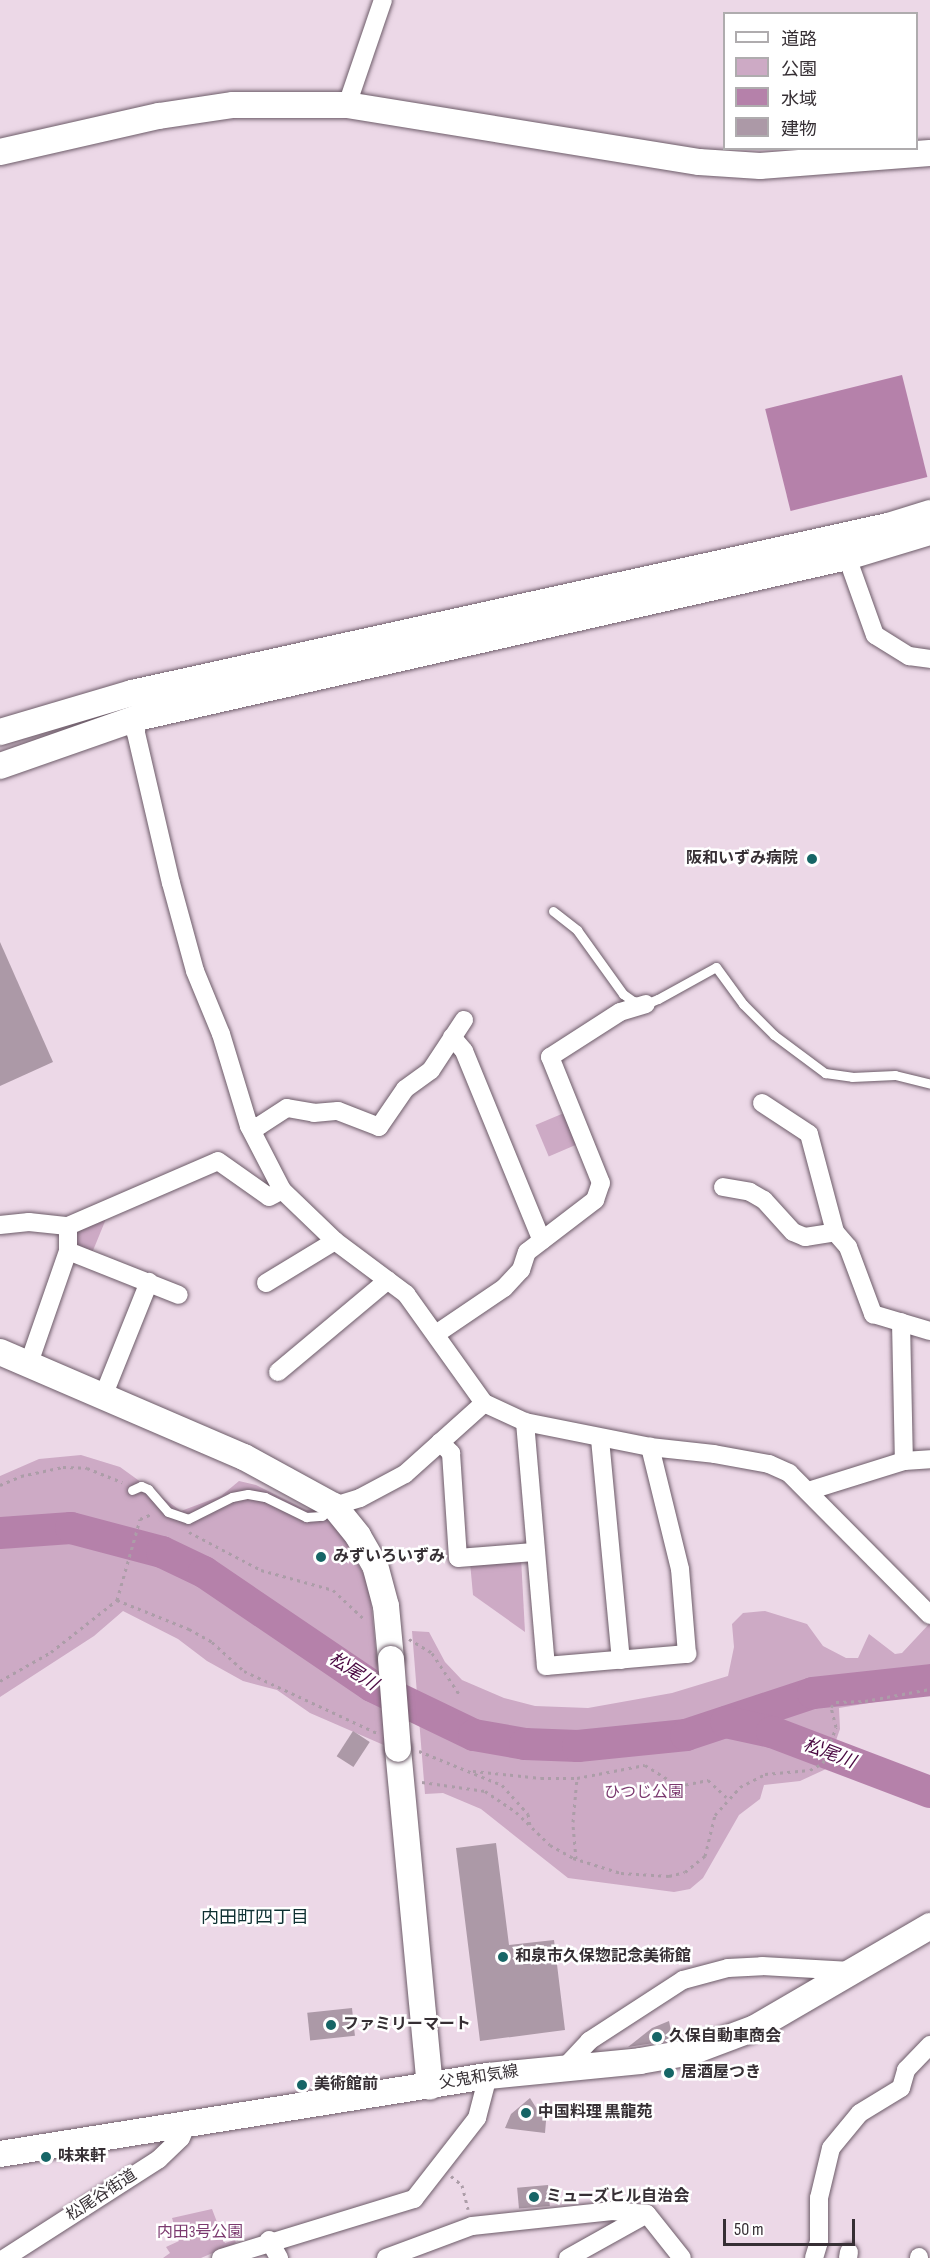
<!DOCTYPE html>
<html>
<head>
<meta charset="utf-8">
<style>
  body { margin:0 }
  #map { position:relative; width:930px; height:2258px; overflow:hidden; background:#ecd8e7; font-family:"Sofia Sans Condensed","Noto Sans JP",sans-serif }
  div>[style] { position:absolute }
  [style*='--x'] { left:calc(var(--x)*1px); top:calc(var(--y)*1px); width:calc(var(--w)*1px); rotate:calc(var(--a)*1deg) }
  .green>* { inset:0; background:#cdaac5; transform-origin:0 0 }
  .water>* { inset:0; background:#b581aa; transform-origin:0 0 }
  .river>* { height:32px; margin:-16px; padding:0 16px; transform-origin:16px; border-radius:16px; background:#b581aa }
  .building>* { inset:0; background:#ac99a7; transform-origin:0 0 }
  .path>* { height:3px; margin-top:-1.5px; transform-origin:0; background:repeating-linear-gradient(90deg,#ac9da8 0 3px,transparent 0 7.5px) }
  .roads { filter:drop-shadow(0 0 2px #6d5c69) drop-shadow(0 0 2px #6d5c69) }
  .lane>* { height:9px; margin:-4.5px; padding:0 4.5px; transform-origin:4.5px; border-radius:4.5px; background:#fff }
  .street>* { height:18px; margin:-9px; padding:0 9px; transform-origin:9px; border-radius:9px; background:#fff }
  .secondary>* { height:26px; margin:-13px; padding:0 13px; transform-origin:13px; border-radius:13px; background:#fff }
  .bridges { filter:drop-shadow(0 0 2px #6d5c69) drop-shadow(0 0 2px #6d5c69) }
  .secondary-bridge>* { height:26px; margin:-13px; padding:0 13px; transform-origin:13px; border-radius:13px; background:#fff }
  .dots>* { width:16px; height:16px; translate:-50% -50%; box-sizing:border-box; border:3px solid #fff; border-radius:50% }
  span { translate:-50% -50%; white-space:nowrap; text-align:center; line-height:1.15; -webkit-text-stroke:5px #fff; paint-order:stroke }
  .poi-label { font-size:16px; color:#362f34; font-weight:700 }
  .right { translate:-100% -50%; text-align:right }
  .left { translate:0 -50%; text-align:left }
  .park-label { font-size:16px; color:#7b396f }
  .street-label { font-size:16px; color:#362f34 }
  .water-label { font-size:18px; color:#4a0942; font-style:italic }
  .neighbourhood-label { font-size:18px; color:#0e3132 }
  .legend { position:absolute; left:723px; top:12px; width:195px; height:138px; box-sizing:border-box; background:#fff; border:2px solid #afacae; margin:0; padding:8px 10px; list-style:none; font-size:18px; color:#362f34 }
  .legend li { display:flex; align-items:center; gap:12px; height:30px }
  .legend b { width:30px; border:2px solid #afacae }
  .scale { position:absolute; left:723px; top:2219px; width:132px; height:27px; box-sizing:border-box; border:3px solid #362f34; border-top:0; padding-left:8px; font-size:18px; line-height:21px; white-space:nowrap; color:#362f34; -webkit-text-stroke:4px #fff; paint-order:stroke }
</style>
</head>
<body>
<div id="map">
  <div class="green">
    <i style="left:564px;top:1113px;width:34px;height:31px;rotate:67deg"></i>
    <i style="clip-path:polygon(108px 1214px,92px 1253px,74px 1245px,78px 1227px)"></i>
    <i style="clip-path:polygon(81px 1455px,120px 1467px,181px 1511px,221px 1496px,239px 1481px,256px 1485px,306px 1510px,324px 1509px,334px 1520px,369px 1584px,386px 1746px,310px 1713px,277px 1690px,243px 1681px,207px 1661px,178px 1639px,123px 1611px,94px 1636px,0 1697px,0 1476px,39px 1459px)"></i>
    <i style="clip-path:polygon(521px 1558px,525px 1632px,473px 1595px,470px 1562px)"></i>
    <i style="clip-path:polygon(765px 1611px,807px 1624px,823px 1646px,846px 1658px,858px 1658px,869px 1634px,895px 1654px,902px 1653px,930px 1623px,930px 1693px,839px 1708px,840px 1729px,826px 1769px,800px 1781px,764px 1785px,760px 1799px,739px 1815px,703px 1878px,690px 1889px,674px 1892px,568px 1878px,481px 1809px,443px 1793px,425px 1794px,412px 1631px,429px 1632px,445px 1662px,462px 1680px,504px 1698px,535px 1706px,588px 1708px,672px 1693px,728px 1676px,734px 1647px,732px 1624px,743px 1613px)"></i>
    <i style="clip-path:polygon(212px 2209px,225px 2243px,235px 2240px,236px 2243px,201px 2258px,163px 2258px,170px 2253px,166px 2247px,179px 2241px,172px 2218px)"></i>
  </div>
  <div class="water">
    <i style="left:902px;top:375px;width:105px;height:141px;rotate:76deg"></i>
  </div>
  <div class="river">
    <i style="--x:0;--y:1533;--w:71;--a:-4"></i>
    <i style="--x:71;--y:1528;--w:94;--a:14.8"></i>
    <i style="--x:162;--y:1552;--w:47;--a:25.5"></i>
    <i style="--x:204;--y:1572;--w:203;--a:34.2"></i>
    <i style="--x:372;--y:1686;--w:113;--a:25.7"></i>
    <i style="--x:474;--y:1735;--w:52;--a:10"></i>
    <i style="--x:525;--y:1744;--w:53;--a:2.2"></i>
    <i style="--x:578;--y:1746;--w:109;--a:-5.8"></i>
    <i style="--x:686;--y:1735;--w:134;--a:-18.3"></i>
    <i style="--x:813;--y:1693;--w:118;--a:-6.3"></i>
    <i style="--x:726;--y:1722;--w:47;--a:12.3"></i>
    <i style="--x:772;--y:1732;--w:169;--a:20.8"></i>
  </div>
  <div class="building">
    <i style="clip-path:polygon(0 942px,53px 1062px,0 1086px)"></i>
    <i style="left:353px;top:1731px;width:20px;height:30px;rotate:33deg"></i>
    <i style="clip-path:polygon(496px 1843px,509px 1945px,554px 1940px,565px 2030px,480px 2041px,456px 1848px)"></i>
    <i style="left:352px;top:2008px;width:28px;height:45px;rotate:84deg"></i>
    <i style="clip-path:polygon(669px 2021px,673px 2040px,628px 2047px,652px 2028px)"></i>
    <i style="clip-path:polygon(530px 2098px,540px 2114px,547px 2109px,545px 2133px,505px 2128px,511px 2114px)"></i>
    <i style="left:548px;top:2185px;width:21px;height:31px;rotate:85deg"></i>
  </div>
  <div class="path">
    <i style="--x:0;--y:1485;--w:23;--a:-23"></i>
    <i style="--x:21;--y:1476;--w:43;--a:-12.1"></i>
    <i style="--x:63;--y:1467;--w:24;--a:2"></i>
    <i style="--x:87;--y:1468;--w:38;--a:22"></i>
    <i style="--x:189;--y:1532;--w:81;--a:27.8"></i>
    <i style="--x:261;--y:1570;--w:75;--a:15.5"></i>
    <i style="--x:333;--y:1590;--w:42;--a:43.1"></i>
    <i style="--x:117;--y:1600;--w:84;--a:-74.1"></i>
    <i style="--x:140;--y:1519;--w:13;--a:-23"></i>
    <i style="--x:409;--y:1639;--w:27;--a:31"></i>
    <i style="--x:432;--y:1653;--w:49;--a:56.6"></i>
    <i style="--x:0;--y:1681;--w:59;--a:-29.6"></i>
    <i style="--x:51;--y:1652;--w:84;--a:-38.2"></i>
    <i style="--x:117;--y:1600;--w:78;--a:21.9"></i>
    <i style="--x:189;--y:1629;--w:26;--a:29"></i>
    <i style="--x:212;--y:1642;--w:43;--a:42.2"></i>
    <i style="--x:244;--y:1671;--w:147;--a:25"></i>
    <i style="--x:419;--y:1751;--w:90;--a:22.3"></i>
    <i style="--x:502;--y:1785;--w:39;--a:48"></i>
    <i style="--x:528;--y:1814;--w:11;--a:80"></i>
    <i style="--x:473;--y:1771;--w:68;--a:5.9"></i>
    <i style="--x:541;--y:1778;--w:36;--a:0"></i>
    <i style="--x:577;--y:1778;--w:69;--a:-10.8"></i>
    <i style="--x:645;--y:1765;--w:39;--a:32"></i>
    <i style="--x:678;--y:1786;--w:31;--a:-11"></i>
    <i style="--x:708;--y:1780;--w:25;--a:43"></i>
    <i style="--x:422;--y:1782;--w:64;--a:8.1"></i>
    <i style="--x:485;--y:1791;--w:37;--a:34"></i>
    <i style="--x:516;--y:1812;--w:47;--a:44.1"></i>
    <i style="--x:550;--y:1845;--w:26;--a:29"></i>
    <i style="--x:573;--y:1858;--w:50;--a:17.4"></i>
    <i style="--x:621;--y:1873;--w:48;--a:3.6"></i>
    <i style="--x:669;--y:1876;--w:16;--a:-14"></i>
    <i style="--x:685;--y:1872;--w:26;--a:-39"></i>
    <i style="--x:705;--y:1856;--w:42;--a:-76.3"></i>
    <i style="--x:715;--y:1815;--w:38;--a:-48"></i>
    <i style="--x:740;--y:1787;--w:28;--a:-27"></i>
    <i style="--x:765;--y:1774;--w:45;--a:-5.1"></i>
    <i style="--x:810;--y:1770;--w:15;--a:-28"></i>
    <i style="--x:823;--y:1763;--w:38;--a:-70"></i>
    <i style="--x:836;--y:1727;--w:21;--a:-104"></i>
    <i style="--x:831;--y:1707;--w:7;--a:-45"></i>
    <i style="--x:836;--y:1702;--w:29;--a:-2"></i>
    <i style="--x:865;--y:1701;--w:66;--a:-10.5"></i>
    <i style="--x:576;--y:1859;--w:37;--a:-95"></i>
    <i style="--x:573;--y:1822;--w:44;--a:-84.8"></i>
    <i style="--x:451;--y:2176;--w:14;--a:39"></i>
    <i style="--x:462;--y:2185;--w:25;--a:76"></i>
  </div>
  <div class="roads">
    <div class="lane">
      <i style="--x:553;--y:911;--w:31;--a:38"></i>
      <i style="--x:577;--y:930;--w:79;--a:54.3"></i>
      <i style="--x:623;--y:994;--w:12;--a:35"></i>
      <i style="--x:633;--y:1001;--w:13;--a:13"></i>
      <i style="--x:646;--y:1004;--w:13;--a:-23"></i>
      <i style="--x:658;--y:999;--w:66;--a:-28.9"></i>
      <i style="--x:716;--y:967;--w:46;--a:53.9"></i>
      <i style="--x:743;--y:1004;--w:44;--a:45"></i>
      <i style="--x:774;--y:1035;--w:64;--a:36.7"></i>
      <i style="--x:825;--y:1073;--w:27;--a:8"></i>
      <i style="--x:852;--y:1077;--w:43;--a:-2.7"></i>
      <i style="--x:895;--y:1075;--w:36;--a:14"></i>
      <i style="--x:132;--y:1490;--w:10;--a:-24"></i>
      <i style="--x:141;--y:1486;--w:8;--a:23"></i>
      <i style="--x:148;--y:1489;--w:30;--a:49"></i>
      <i style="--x:168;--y:1512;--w:21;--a:19"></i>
      <i style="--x:188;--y:1519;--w:49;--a:-26.6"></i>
      <i style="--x:232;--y:1497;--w:16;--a:-11"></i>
      <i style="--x:248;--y:1494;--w:17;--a:10"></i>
      <i style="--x:265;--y:1497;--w:46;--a:26"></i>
      <i style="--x:306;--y:1517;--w:16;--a:-4"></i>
      <i style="--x:322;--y:1516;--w:13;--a:-42"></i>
    </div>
    <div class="street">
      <i style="--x:347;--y:105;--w:111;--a:-71.1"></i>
      <i style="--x:847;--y:557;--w:83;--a:70.3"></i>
      <i style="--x:875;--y:635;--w:40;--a:32"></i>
      <i style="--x:909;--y:656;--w:21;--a:8"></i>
      <i style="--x:137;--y:718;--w:15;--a:94"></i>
      <i style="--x:136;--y:733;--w:154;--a:76.9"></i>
      <i style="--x:171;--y:883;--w:91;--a:74.7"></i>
      <i style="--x:195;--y:971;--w:68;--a:67.6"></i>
      <i style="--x:221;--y:1034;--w:96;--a:73.1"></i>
      <i style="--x:249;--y:1126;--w:72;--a:62.7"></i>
      <i style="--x:282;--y:1190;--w:74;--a:43.9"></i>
      <i style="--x:335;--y:1241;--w:89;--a:36.7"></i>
      <i style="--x:406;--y:1294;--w:134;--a:54.4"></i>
      <i style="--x:484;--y:1403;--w:45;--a:24.9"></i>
      <i style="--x:525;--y:1422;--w:127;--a:11.3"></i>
      <i style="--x:650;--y:1447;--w:64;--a:6.2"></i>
      <i style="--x:714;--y:1454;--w:56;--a:10.3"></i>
      <i style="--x:769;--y:1464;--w:22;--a:24"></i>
      <i style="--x:789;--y:1473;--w:200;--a:45.2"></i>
      <i style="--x:452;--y:1037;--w:18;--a:49"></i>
      <i style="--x:464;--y:1051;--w:205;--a:67.7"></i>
      <i style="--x:762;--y:1103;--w:56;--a:33.4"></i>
      <i style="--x:809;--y:1134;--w:101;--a:75.1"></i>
      <i style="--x:835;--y:1232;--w:20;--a:49"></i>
      <i style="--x:848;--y:1247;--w:72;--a:69.5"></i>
      <i style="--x:873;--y:1314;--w:59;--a:16.6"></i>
      <i style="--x:249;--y:1126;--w:10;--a:0"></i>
      <i style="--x:259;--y:1126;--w:33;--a:-33"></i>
      <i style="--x:287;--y:1108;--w:27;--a:10"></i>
      <i style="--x:314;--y:1113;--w:24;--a:-5"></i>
      <i style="--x:338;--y:1111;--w:44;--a:21.3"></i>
      <i style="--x:379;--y:1127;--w:46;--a:-55.6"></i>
      <i style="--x:405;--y:1089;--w:32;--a:-36"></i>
      <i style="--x:431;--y:1070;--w:60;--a:-56.6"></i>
      <i style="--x:723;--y:1187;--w:27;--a:10"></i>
      <i style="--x:750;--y:1192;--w:16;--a:30"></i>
      <i style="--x:764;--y:1200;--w:43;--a:47.8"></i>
      <i style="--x:793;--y:1232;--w:13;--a:23"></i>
      <i style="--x:805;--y:1237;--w:30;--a:-9"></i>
      <i style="--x:0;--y:1225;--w:29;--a:-6"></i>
      <i style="--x:29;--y:1222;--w:39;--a:6"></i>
      <i style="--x:68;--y:1226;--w:163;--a:-23.4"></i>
      <i style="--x:218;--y:1161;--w:62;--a:35.2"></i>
      <i style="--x:269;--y:1197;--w:15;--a:-28"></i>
      <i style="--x:68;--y:1251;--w:119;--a:21.6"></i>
      <i style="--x:266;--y:1283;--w:81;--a:-31.3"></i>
      <i style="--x:901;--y:1322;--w:139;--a:88.8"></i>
      <i style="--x:436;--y:1334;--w:82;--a:-34.1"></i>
      <i style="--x:504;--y:1288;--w:25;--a:-47"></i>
      <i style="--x:521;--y:1270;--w:19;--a:-72"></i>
      <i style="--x:527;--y:1252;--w:86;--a:-37.4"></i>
      <i style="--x:595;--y:1200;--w:18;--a:-71"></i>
      <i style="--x:601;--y:1183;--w:136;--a:-112"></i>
      <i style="--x:550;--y:1057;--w:83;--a:-32.7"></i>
      <i style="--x:620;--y:1012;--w:27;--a:-17"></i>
      <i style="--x:29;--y:1363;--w:119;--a:-70.8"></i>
      <i style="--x:68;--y:1251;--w:25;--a:-90"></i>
      <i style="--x:278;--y:1372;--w:143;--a:-39.9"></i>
      <i style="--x:104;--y:1394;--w:121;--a:-68.1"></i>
      <i style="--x:525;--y:1422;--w:245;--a:85.1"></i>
      <i style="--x:546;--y:1666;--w:142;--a:-4.9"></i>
      <i style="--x:687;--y:1654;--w:85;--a:-94.7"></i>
      <i style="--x:680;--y:1569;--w:126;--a:-103.8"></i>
      <i style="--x:600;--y:1439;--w:222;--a:84.6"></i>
      <i style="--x:440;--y:1442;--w:16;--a:45"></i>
      <i style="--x:451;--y:1453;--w:105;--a:86.2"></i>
      <i style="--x:458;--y:1558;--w:76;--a:-4.5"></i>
      <i style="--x:808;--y:1491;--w:101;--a:-17.4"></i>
      <i style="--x:904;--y:1461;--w:26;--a:-4"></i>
      <i style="--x:334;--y:1506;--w:27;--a:-17"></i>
      <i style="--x:360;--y:1498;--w:51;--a:-28.1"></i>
      <i style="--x:405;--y:1474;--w:106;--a:-41.9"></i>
      <i style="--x:567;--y:2065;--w:33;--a:-47"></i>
      <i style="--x:589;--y:2041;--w:112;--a:-33"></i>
      <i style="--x:683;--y:1980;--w:47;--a:-14.9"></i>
      <i style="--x:728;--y:1968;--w:34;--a:-3"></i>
      <i style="--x:762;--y:1966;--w:89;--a:3.2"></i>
      <i style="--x:269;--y:2240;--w:21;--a:61"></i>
      <i style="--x:919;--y:2257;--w:1;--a:90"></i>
      <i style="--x:5;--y:2258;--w:183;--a:-32.7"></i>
      <i style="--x:159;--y:2159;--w:30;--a:-44"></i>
      <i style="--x:181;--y:2138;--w:16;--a:-68"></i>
      <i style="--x:221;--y:2258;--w:202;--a:-17"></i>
      <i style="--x:414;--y:2199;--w:103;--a:-52.1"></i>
      <i style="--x:477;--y:2118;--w:43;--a:-75.3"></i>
      <i style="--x:386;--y:2258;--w:92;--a:-20.4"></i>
      <i style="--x:472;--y:2226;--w:141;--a:-6.1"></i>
      <i style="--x:612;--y:2211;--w:35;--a:5"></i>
      <i style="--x:647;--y:2214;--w:56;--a:51.5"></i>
      <i style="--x:568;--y:2258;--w:90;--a:-29.1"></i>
      <i style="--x:814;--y:2258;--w:17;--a:-73"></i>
      <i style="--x:819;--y:2242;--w:44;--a:-90"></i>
      <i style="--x:819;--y:2198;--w:51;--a:-76.5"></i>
      <i style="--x:831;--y:2148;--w:45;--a:-50.4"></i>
      <i style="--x:860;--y:2113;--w:48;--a:-31.4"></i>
      <i style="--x:901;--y:2088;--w:19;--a:-74"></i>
      <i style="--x:906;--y:2070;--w:35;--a:-46"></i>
      <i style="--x:848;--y:2258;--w:6;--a:-81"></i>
    </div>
    <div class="secondary">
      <i style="--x:0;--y:152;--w:163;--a:-12.8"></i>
      <i style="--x:159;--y:116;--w:75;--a:-8.5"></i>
      <i style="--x:233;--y:105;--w:114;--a:0"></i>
      <i style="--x:347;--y:105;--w:357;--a:9.2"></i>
      <i style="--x:699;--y:162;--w:61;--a:3.8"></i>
      <i style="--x:760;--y:166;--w:170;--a:-4.4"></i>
      <i style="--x:0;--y:732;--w:138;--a:-16.5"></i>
      <i style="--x:132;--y:693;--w:774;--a:-12.46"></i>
      <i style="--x:888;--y:526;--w:44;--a:-17.2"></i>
      <i style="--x:0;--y:766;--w:145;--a:-19.3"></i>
      <i style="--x:137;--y:718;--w:728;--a:-12.78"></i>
      <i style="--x:847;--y:557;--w:87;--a:-16.8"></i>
      <i style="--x:0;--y:1352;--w:266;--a:23.3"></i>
      <i style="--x:244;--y:1457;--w:102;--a:28.6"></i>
      <i style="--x:334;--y:1506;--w:38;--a:51"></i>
      <i style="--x:358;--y:1536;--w:34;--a:60"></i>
      <i style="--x:375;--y:1565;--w:42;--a:75"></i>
      <i style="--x:386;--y:1606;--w:53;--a:84.6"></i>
      <i style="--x:398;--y:1749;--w:339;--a:84.6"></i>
      <i style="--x:0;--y:2154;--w:494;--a:-9.1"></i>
      <i style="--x:488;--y:2076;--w:153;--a:-5.6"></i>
      <i style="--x:640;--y:2061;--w:52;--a:-10"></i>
      <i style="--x:691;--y:2052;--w:68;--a:-20.6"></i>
      <i style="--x:755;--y:2028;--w:203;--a:-30.2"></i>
    </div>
  </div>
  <div class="bridges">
    <div class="secondary-bridge">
      <i style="--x:391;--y:1659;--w:90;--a:85.6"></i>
    </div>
  </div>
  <div class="dots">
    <i style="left:812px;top:859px;background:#166566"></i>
    <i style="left:321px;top:1557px;background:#166566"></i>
    <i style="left:503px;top:1957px;background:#166566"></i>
    <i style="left:331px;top:2025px;background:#166566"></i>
    <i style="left:657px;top:2037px;background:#166566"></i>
    <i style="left:669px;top:2073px;background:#166566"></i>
    <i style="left:302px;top:2085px;background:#166566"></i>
    <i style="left:526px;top:2113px;background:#166566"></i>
    <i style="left:46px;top:2157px;background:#166566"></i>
    <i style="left:534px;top:2197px;background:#166566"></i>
  </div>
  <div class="poi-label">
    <span class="right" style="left:798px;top:859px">阪和いずみ病院</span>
    <span class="left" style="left:333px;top:1557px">みずいろいずみ</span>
    <span class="left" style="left:515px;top:1957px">和泉市久保惣記念美術館</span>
    <span class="left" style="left:343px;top:2025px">ファミリーマート</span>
    <span class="left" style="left:669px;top:2037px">久保自動車商会</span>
    <span class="left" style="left:681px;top:2073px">居酒屋つき</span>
    <span class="left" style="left:314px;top:2085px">美術館前</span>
    <span class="left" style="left:538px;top:2113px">中国料理 黒龍苑</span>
    <span class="left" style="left:58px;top:2157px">味来軒</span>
    <span class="left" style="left:546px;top:2197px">ミューズヒル自治会</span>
  </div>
  <div class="park-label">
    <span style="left:644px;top:1793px">ひつじ公園</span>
    <span style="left:200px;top:2233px">内田3号公園</span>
  </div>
  <div class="street-label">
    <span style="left:479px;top:2078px;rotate:-9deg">父鬼和気線</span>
    <span style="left:102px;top:2196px;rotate:-33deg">松尾谷街道</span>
  </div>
  <div class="water-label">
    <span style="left:353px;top:1672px;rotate:33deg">松尾川</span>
    <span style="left:829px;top:1754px;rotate:21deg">松尾川</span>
  </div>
  <div class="neighbourhood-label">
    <span style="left:255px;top:1918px">内田町四丁目</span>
  </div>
  <ul class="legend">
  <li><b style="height:8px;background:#fff"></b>道路</li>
  <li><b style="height:16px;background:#cdaac5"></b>公園</li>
  <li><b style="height:16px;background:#b581aa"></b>水域</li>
  <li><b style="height:16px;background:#ac99a7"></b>建物</li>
  </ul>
  <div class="scale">50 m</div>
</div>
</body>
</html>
